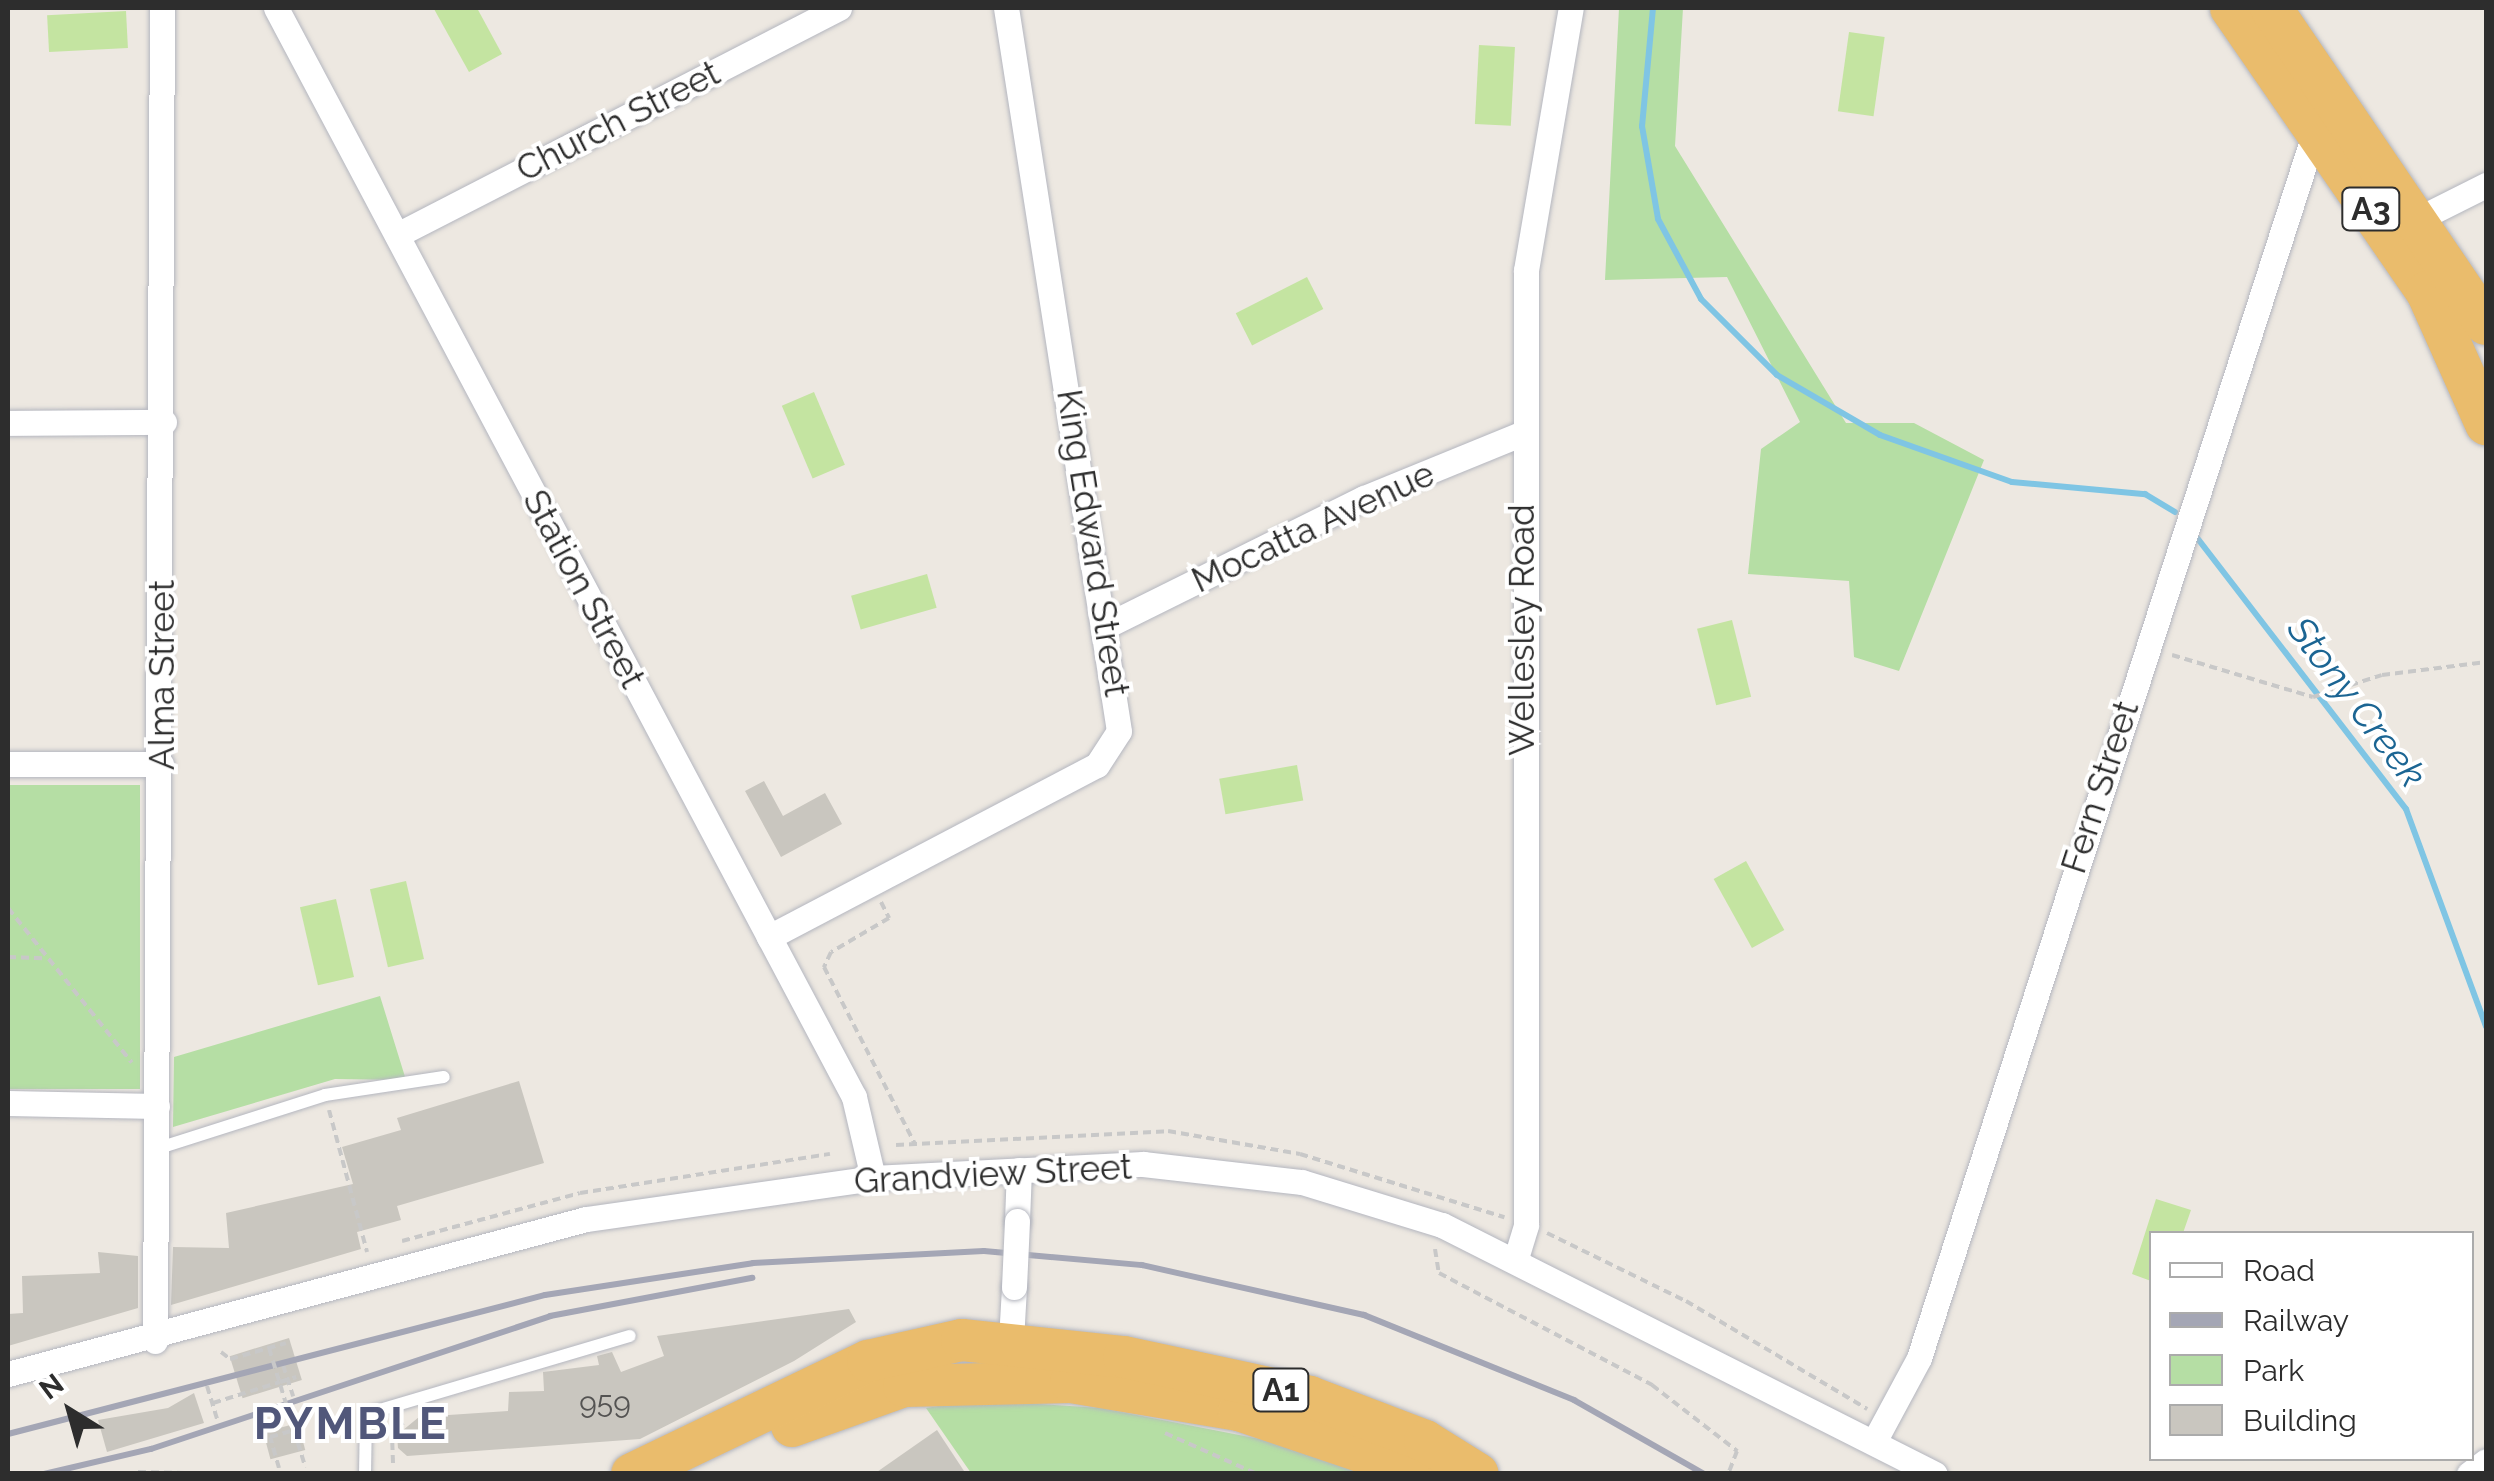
<!DOCTYPE html>
<html>
<head>
<meta charset="utf-8">
<style>
  body { margin:0 }
  #map { position:relative; width:2494px; height:1481px; overflow:hidden; background:#ede8e1; font-family:Raleway,sans-serif }
  div>[style] { position:absolute }
  [style*='--x'] { left:calc(var(--x)*1px); top:calc(var(--y)*1px); width:calc(var(--w)*1px); rotate:calc(var(--a)*1deg) }
  .green>* { inset:0; background:#b5dea4; transform-origin:0 0 }
  .pitch>* { inset:0; background:#c4e4a1; transform-origin:0 0 }
  .stream>* { height:6px; margin:-3px; padding:0 3px; transform-origin:3px; border-radius:3px; background:#7fc5e4 }
  .building>* { inset:0; background:#c9c6bf; transform-origin:0 0 }
  .path>* { height:4px; margin-top:-2px; transform-origin:0; background:repeating-linear-gradient(90deg,#c8c8c8 0 8px,transparent 0 13px) }
  .roads { filter:drop-shadow(0 0 2px #b4b6bf) drop-shadow(0 0 2px #b4b6bf) }
  .service>* { height:12px; margin:-6px; padding:0 6px; transform-origin:6px; border-radius:6px; background:#fff }
  .minor>* { height:25px; margin:-12.5px; padding:0 12.5px; transform-origin:12.5px; border-radius:12.5px; background:#fff }
  .trunk>* { height:42px; margin:-21px; padding:0 21px; transform-origin:21px; border-radius:21px; background:#eabc6c }
  .rail>* { height:6px; margin:-3px; padding:0 3px; transform-origin:3px; border-radius:3px; background:#a4a6b5 }
  .path-bridge>* { height:4px; margin-top:-2px; transform-origin:0; background:repeating-linear-gradient(90deg,#c8c8c8 0 8px,transparent 0 13px) }
  .bridges { filter:drop-shadow(0 0 2px #b4b6bf) drop-shadow(0 0 2px #b4b6bf) }
  .minor-bridge>* { height:25px; margin:-12.5px; padding:0 12.5px; transform-origin:12.5px; border-radius:12.5px; background:#fff }
  span { translate:-50% -50%; white-space:nowrap; text-align:center; line-height:1.15; -webkit-text-stroke:8px #fff; paint-order:stroke }
  .number-label { font-size:30px; color:#545352 }
  .number-label span { -webkit-text-stroke-width:0 }
  .shield-label span { padding:2px 8px; background:#fff; border:2px solid; border-radius:8px; -webkit-text-stroke-width:0 }
  .shield-label { font-size:32px; color:#2d2d2d; font-weight:700 }
  .street-label { font-size:35px; color:#2d2d2d }
  .water-label { font-size:38px; color:#1b6593; font-style:italic }
  .district-label { font-size:45px; color:#51577a; font-weight:700; letter-spacing:2.5px }
  .frame { position:absolute; inset:0; border:10px solid #2d2d2d; pointer-events:none }
  .legend { position:absolute; left:2149px; top:1231px; width:325px; height:230px; box-sizing:border-box; background:#fff; border:2px solid #ababab; margin:0; padding:12px 18px; list-style:none; font-size:30px; color:#2d2d2d }
  .legend li { display:flex; align-items:center; gap:20px; height:50px }
  .legend b { width:50px; border:2px solid #ababab }
  .north { position:absolute; left:20px; top:1361px; width:100px; height:100px; -webkit-text-stroke:8px #fff; paint-order:stroke; rotate:323deg; font-size:28px; font-weight:700; line-height:40px; text-align:center; color:#2d2d2d }
  .north::after { content:''; display:block; margin:auto; width:35px; height:45px; background:#2d2d2d; clip-path:polygon(50% 0,100% 100%,50% 72%,0 100%) }
</style>
</head>
<body>
<div id="map">
  <div class="green">
    <i style="clip-path:polygon(1619px 8px,1683px 8px,1675px 146px,1846px 423px,1914px 423px,1984px 460px,1899px 671px,1854px 657px,1849px 581px,1748px 574px,1761px 449px,1800px 422px,1727px 277px,1605px 280px)"></i>
    <i style="left:8px;top:785px;width:132px;height:304px"></i>
    <i style="clip-path:polygon(380px 996px,406px 1080px,335px 1079px,173px 1127px,174px 1057px)"></i>
    <i style="clip-path:polygon(976px 1400px,1101px 1408px,1270px 1441px,1369px 1473px,971px 1473px,926px 1408px)"></i>
  </div>
  <div class="pitch">
    <i style="clip-path:polygon(477px 8px,502px 54px,469px 72px,434px 9px)"></i>
    <i style="left:126px;top:11px;width:37px;height:79px;rotate:87deg"></i>
    <i style="left:1849px;top:32px;width:36px;height:80px;rotate:8deg"></i>
    <i style="left:1479px;top:45px;width:36px;height:79px;rotate:3deg"></i>
    <i style="left:1307px;top:277px;width:36px;height:80px;rotate:63deg"></i>
    <i style="left:814px;top:392px;width:79px;height:35px;rotate:67deg"></i>
    <i style="left:927px;top:574px;width:35px;height:79px;rotate:74deg"></i>
    <i style="left:1732px;top:620px;width:79px;height:36px;rotate:76deg"></i>
    <i style="left:1297px;top:765px;width:36px;height:79px;rotate:80deg"></i>
    <i style="left:1746px;top:861px;width:79px;height:37px;rotate:61deg"></i>
    <i style="left:406px;top:881px;width:80px;height:37px;rotate:77deg"></i>
    <i style="left:336px;top:899px;width:80px;height:37px;rotate:77deg"></i>
    <i style="clip-path:polygon(2156px 1199px,2191px 1210px,2183px 1233px,2152px 1234px,2151px 1281px,2132px 1274px)"></i>
  </div>
  <div class="stream">
    <i style="--x:1653;--y:8;--w:119;--a:95.3"></i>
    <i style="--x:1642;--y:126;--w:94;--a:80.2"></i>
    <i style="--x:1658;--y:219;--w:91;--a:61.7"></i>
    <i style="--x:1701;--y:299;--w:107;--a:45"></i>
    <i style="--x:1777;--y:375;--w:119;--a:30.2"></i>
    <i style="--x:1880;--y:435;--w:140;--a:19.6"></i>
    <i style="--x:2012;--y:482;--w:134;--a:5.2"></i>
    <i style="--x:2145;--y:494;--w:35;--a:31"></i>
    <i style="--x:2198;--y:539;--w:341;--a:52.4"></i>
    <i style="--x:2406;--y:809;--w:232;--a:69.8"></i>
  </div>
  <div class="building">
    <i style="clip-path:polygon(764px 781px,783px 816px,825px 793px,842px 824px,781px 857px,745px 791px)"></i>
    <i style="clip-path:polygon(519px 1081px,544px 1163px,397px 1206px,401px 1220px,357px 1232px,361px 1249px,171px 1305px,173px 1247px,229px 1248px,226px 1213px,353px 1184px,342px 1147px,401px 1130px,397px 1118px)"></i>
    <i style="clip-path:polygon(98px 1252px,138px 1256px,138px 1308px,8px 1346px,8px 1314px,23px 1313px,22px 1276px,100px 1273px)"></i>
    <i style="clip-path:polygon(849px 1309px,856px 1322px,794px 1361px,640px 1439px,407px 1456px,398px 1448px,397px 1435px,419px 1417px,508px 1411px,509px 1392px,544px 1391px,543px 1372px,599px 1365px,597px 1356px,612px 1352px,621px 1372px,664px 1356px,657px 1336px)"></i>
    <i style="left:289px;top:1338px;width:44px;height:62px;rotate:73deg"></i>
    <i style="clip-path:polygon(194px 1393px,204px 1423px,107px 1452px,98px 1420px,168px 1408px)"></i>
    <i style="left:298px;top:1423px;width:28px;height:36px;rotate:75deg"></i>
    <i style="clip-path:polygon(937px 1430px,966px 1474px,874px 1474px)"></i>
  </div>
  <div class="path">
    <i style="--x:2172;--y:655;--w:147;--a:16.6"></i>
    <i style="--x:2313;--y:697;--w:72;--a:-17.7"></i>
    <i style="--x:2382;--y:675;--w:105;--a:-7.1"></i>
    <i style="--x:881;--y:902;--w:18;--a:63"></i>
    <i style="--x:889;--y:918;--w:67;--a:149.6"></i>
    <i style="--x:831;--y:952;--w:17;--a:115"></i>
    <i style="--x:824;--y:967;--w:199;--a:62.8"></i>
    <i style="--x:8;--y:908;--w:198;--a:51.3"></i>
    <i style="--x:8;--y:957;--w:35;--a:2"></i>
    <i style="--x:329;--y:1110;--w:147;--a:75"></i>
    <i style="--x:896;--y:1145;--w:272;--a:-2.9"></i>
    <i style="--x:1168;--y:1131;--w:134;--a:9.9"></i>
    <i style="--x:1300;--y:1154;--w:214;--a:17.2"></i>
    <i style="--x:1547;--y:1233;--w:155;--a:26.1"></i>
    <i style="--x:1686;--y:1301;--w:211;--a:30.8"></i>
    <i style="--x:402;--y:1241;--w:184;--a:-15.1"></i>
    <i style="--x:580;--y:1193;--w:253;--a:-8.9"></i>
    <i style="--x:1435;--y:1249;--w:24;--a:81"></i>
    <i style="--x:1439;--y:1273;--w:241;--a:27.7"></i>
    <i style="--x:1652;--y:1385;--w:108;--a:37.8"></i>
    <i style="--x:1737;--y:1451;--w:25;--a:111"></i>
    <i style="--x:221;--y:1352;--w:11;--a:38"></i>
    <i style="--x:230;--y:1359;--w:58;--a:-15.9"></i>
    <i style="--x:283;--y:1365;--w:33;--a:72"></i>
    <i style="--x:207;--y:1386;--w:38;--a:73"></i>
    <i style="--x:213;--y:1403;--w:70;--a:-17.4"></i>
    <i style="--x:1165;--y:1433;--w:101;--a:24"></i>
    <i style="--x:393;--y:1463;--w:32;--a:-92"></i>
    <i style="--x:392;--y:1431;--w:14;--a:-36"></i>
    <i style="--x:279;--y:1468;--w:32;--a:-106"></i>
    <i style="--x:270;--y:1437;--w:25;--a:-16"></i>
    <i style="--x:294;--y:1430;--w:39;--a:73"></i>
    <i style="--x:138;--y:1472;--w:94;--a:1.2"></i>
  </div>
  <div class="roads">
    <div class="service">
      <i style="--x:156;--y:1149;--w:177;--a:-17.7"></i>
      <i style="--x:325;--y:1095;--w:120;--a:-8.6"></i>
      <i style="--x:365;--y:1474;--w:60;--a:-89"></i>
      <i style="--x:366;--y:1414;--w:275;--a:-16.5"></i>
    </div>
    <div class="minor">
      <i style="--x:276;--y:8;--w:1233;--a:62.04"></i>
      <i style="--x:854;--y:1097;--w:83;--a:76.8"></i>
      <i style="--x:2422;--y:217;--w:72;--a:-26.6"></i>
      <i style="--x:397;--y:235;--w:497;--a:-27.2"></i>
      <i style="--x:8;--y:423;--w:156;--a:-0.4"></i>
      <i style="--x:1108;--y:625;--w:286;--a:-26.4"></i>
      <i style="--x:1364;--y:498;--w:170;--a:-22.2"></i>
      <i style="--x:8;--y:764;--w:153;--a:0"></i>
      <i style="--x:769;--y:937;--w:370;--a:-27.7"></i>
      <i style="--x:1097;--y:765;--w:40;--a:-57.1"></i>
      <i style="--x:1119;--y:731;--w:732;--a:-98.88"></i>
      <i style="--x:8;--y:1103;--w:149;--a:1.2"></i>
      <i style="--x:1017;--y:1221;--w:51;--a:-87.8"></i>
      <i style="--x:1517;--y:1255;--w:31;--a:-73"></i>
      <i style="--x:1526;--y:1225;--w:955;--a:-90"></i>
      <i style="--x:1526;--y:270;--w:266;--a:-80.3"></i>
      <i style="--x:155;--y:1341;--w:1333;--a:-89.7"></i>
      <i style="--x:1010;--y:1357;--w:70;--a:-86.7"></i>
      <i style="--x:8;--y:1374;--w:598;--a:-15.01"></i>
      <i style="--x:586;--y:1219;--w:290;--a:-8.1"></i>
      <i style="--x:873;--y:1178;--w:270;--a:-3"></i>
      <i style="--x:1143;--y:1164;--w:160;--a:6.5"></i>
      <i style="--x:1302;--y:1182;--w:146;--a:17.1"></i>
      <i style="--x:1442;--y:1225;--w:552;--a:26.8"></i>
      <i style="--x:1876;--y:1438;--w:91;--a:-61.7"></i>
      <i style="--x:1919;--y:1358;--w:1289;--a:-72.11"></i>
      <i style="--x:2469;--y:1474;--w:21;--a:-37"></i>
    </div>
    <div class="trunk">
      <i style="--x:2231;--y:8;--w:345;--a:55.4"></i>
      <i style="--x:2427;--y:292;--w:145;--a:65.9"></i>
      <i style="--x:2271;--y:8;--w:382;--a:55.8"></i>
      <i style="--x:792;--y:1426;--w:119;--a:-19.7"></i>
      <i style="--x:904;--y:1386;--w:167;--a:-1.4"></i>
      <i style="--x:1071;--y:1382;--w:170;--a:9.5"></i>
      <i style="--x:1239;--y:1410;--w:200;--a:18.7"></i>
      <i style="--x:632;--y:1474;--w:262;--a:-25.6"></i>
      <i style="--x:868;--y:1361;--w:96;--a:-12.6"></i>
      <i style="--x:962;--y:1340;--w:163;--a:6"></i>
      <i style="--x:1124;--y:1357;--w:190;--a:12.1"></i>
      <i style="--x:1310;--y:1397;--w:123;--a:20.9"></i>
      <i style="--x:1425;--y:1441;--w:62;--a:31.9"></i>
    </div>
  </div>
  <div class="rail">
    <i style="--x:8;--y:1434;--w:555;--a:-14.51"></i>
    <i style="--x:545;--y:1295;--w:210;--a:-8.7"></i>
    <i style="--x:753;--y:1263;--w:231;--a:-3"></i>
    <i style="--x:984;--y:1251;--w:159;--a:5.1"></i>
    <i style="--x:1142;--y:1265;--w:228;--a:12.7"></i>
    <i style="--x:1364;--y:1315;--w:227;--a:22"></i>
    <i style="--x:1574;--y:1400;--w:150;--a:29.6"></i>
    <i style="--x:44;--y:1474;--w:110;--a:-13.2"></i>
    <i style="--x:151;--y:1449;--w:421;--a:-18.4"></i>
    <i style="--x:550;--y:1316;--w:206;--a:-10.7"></i>
  </div>
  <div class="path-bridge">
    <i style="--x:269;--y:1348;--w:86;--a:73"></i>
    <i style="--x:280;--y:1382;--w:17;--a:-17"></i>
  </div>
  <div class="bridges">
    <div class="minor-bridge">
      <i style="--x:1014;--y:1287;--w:66;--a:-87.4"></i>
    </div>
  </div>
  <div class="number-label">
    <span style="left:605px;top:1403px">959</span>
  </div>
  <div class="shield-label">
    <span style="left:2371px;top:209px">A3</span>
    <span style="left:1281px;top:1390px">A1</span>
  </div>
  <div class="street-label">
    <span style="left:618px;top:121px;rotate:-27deg">Church Street</span>
    <span style="left:1313px;top:527px;rotate:-25deg">Mocatta Avenue</span>
    <span style="left:1093px;top:543px;rotate:81deg">King Edward Street</span>
    <span style="left:584px;top:589px;rotate:62deg">Station Street</span>
    <span style="left:1522px;top:630px;rotate:-90deg">Wellesley Road</span>
    <span style="left:162px;top:675px;rotate:-90deg">Alma Street</span>
    <span style="left:2100px;top:787px;rotate:-72deg">Fern Street</span>
    <span style="left:993px;top:1174px;rotate:-3deg">Grandview Street</span>
  </div>
  <div class="water-label">
    <span style="left:2357px;top:702px;rotate:53deg">Stony Creek</span>
  </div>
  <div class="district-label">
    <span style="left:351px;top:1424px">PYMBLE</span>
  </div>
  <div class="frame"></div>
  <ul class="legend">
  <li><b style="height:12px;background:#fff"></b>Road</li>
  <li><b style="height:12px;background:#a4a6b5"></b>Railway</li>
  <li><b style="height:28px;background:#b5dea4"></b>Park</li>
  <li><b style="height:28px;background:#c9c6bf"></b>Building</li>
  </ul>
  <div class="north">N</div>
</div>
</body>
</html>
